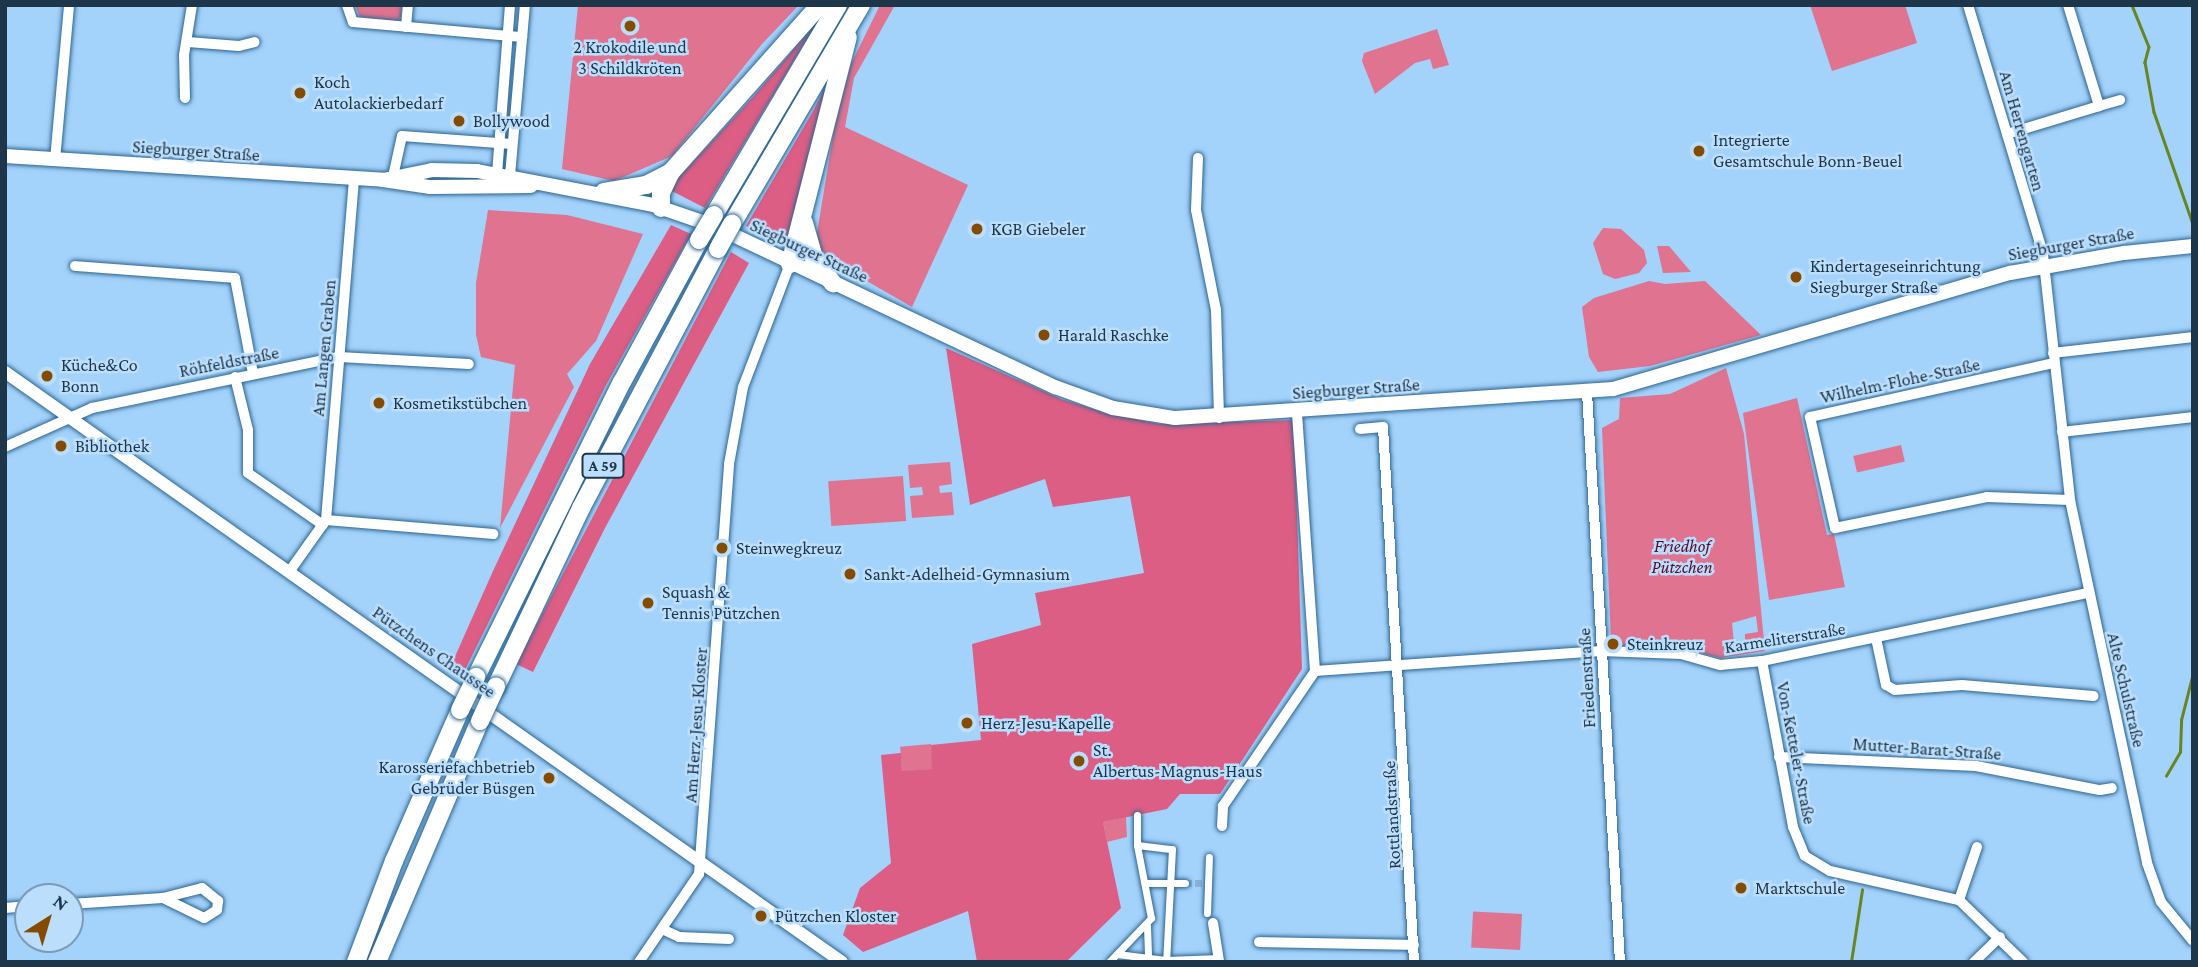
<!DOCTYPE html>
<html>
<head>
<meta charset="utf-8">
<style>
  body { margin:0 }
  #map { position:relative; width:2198px; height:967px; overflow:hidden; background:#a3d2fa; font-family:"Crimson Pro",serif }
  div>[style] { position:absolute }
  [style*='--x'] { left:calc(var(--x)*1px); top:calc(var(--y)*1px); width:calc(var(--w)*1px); rotate:calc(var(--a)*1deg) }
  .green>* { inset:0; background:#df7390; transform-origin:0 0 }
  .forest>* { inset:0; background:#dc5e84 }
  .stream>* { height:2.5px; margin:-1.25px; padding:0 1.25px; transform-origin:1.25px; border-radius:1.25px; background:#698520 }
  .pedestrian-tunnel>* { height:7px; margin-top:-3.5px; transform-origin:0; background:repeating-linear-gradient(90deg,#88b3d7 0 7px,transparent 0 10.5px) }
  .roads { filter:drop-shadow(0 0 2px #2b6692) drop-shadow(0 0 2px #2b6692) }
  .pedestrian>* { height:7px; margin:-3.5px; padding:0 3.5px; transform-origin:3.5px; border-radius:3.5px; background:#fff }
  .minor>* { height:10px; margin:-5px; padding:0 5px; transform-origin:5px; border-radius:5px; background:#fff }
  .tertiary>* { height:12px; margin:-6px; padding:0 6px; transform-origin:6px; border-radius:6px; background:#fff }
  .secondary>* { height:14px; margin:-7px; padding:0 7px; transform-origin:7px; border-radius:7px; background:#fff }
  .motorway>* { height:18px; margin:-9px; padding:0 9px; transform-origin:9px; border-radius:9px; background:#fff }
  .bridges { filter:drop-shadow(0 0 2px #2b6692) drop-shadow(0 0 2px #2b6692) }
  .motorway-bridge>* { height:18px; margin:-9px; padding:0 9px; transform-origin:9px; border-radius:9px; background:#fff }
  .dots>* { width:19px; height:19px; translate:-50% -50%; box-sizing:border-box; border:4px solid #bbdefc; border-radius:50% }
  span { translate:-50% -50%; white-space:nowrap; text-align:center; line-height:1.15; -webkit-text-stroke:5px #bbdefc; paint-order:stroke }
  .shield-label span { padding:2px 5px; background:#bbdefc; border:2px solid; border-radius:5px; -webkit-text-stroke-width:0 }
  .shield-label { font-size:16px; color:#1e364a; font-weight:700 }
  .poi-label { font-size:18px; color:#1e364a }
  .left { translate:0 -50%; text-align:left }
  .right { translate:-100% -50%; text-align:right }
  .street-label { font-size:18px; color:#1e364a }
  .park-label { font-size:18px; color:#5c0a2a; font-style:italic }
  .frame { position:absolute; inset:0; border:7px solid #1e364a; pointer-events:none }
  .north { position:absolute; left:14px; top:883px; width:70px; height:70px; box-sizing:border-box; background:#bbdefc; border:2px solid #7c9bb5; border-radius:50%; rotate:37deg; font-size:19px; font-weight:700; line-height:28px; text-align:center; color:#1e364a }
  .north::after { content:''; display:block; margin:auto; width:24px; height:32px; background:#854c00; clip-path:polygon(50% 0,100% 100%,50% 72%,0 100%) }
</style>
</head>
<body>
<div id="map">
  <div class="green">
    <i style="clip-path:polygon(355px 5px,402px 5px,401px 17px,397px 21px,360px 17px)"></i>
    <i style="clip-path:polygon(578px 5px,799px 5px,762px 44px,672px 156px,614px 181px,562px 169px)"></i>
    <i style="clip-path:polygon(880px 5px,895px 5px,854px 78px,845px 127px,968px 185px,912px 307px,832px 261px,815px 245px,835px 124px,851px 64px)"></i>
    <i style="clip-path:polygon(1810px 5px,1905px 5px,1917px 43px,1832px 71px)"></i>
    <i style="clip-path:polygon(1437px 29px,1449px 65px,1433px 69px,1430px 59px,1415px 63px,1375px 94px,1362px 61px,1364px 53px)"></i>
    <i style="clip-path:polygon(488px 210px,567px 215px,643px 234px,596px 341px,567px 374px,574px 387px,500px 528px,515px 365px,481px 357px,476px 335px,476px 283px)"></i>
    <i style="clip-path:polygon(1603px 228px,1621px 229px,1644px 250px,1647px 263px,1639px 273px,1615px 279px,1603px 274px,1593px 243px)"></i>
    <i style="clip-path:polygon(1657px 246px,1669px 246px,1691px 272px,1663px 273px)"></i>
    <i style="clip-path:polygon(1649px 281px,1665px 284px,1705px 281px,1761px 335px,1650px 366px,1598px 372px,1589px 357px,1582px 307px,1594px 298px)"></i>
    <i style="clip-path:polygon(evenodd,1726px 368px,1744px 434px,1765px 651px,1720px 658px,1677px 647px,1620px 647px,1611px 640px,1602px 428px,1619px 419px,1620px 398px,1670px 394px,1726px 368px,1756px 616px,1758px 632px,1745px 634px,1745px 641px,1734px 643px,1732px 623px,1756px 616px)"></i>
    <i style="clip-path:polygon(1797px 398px,1827px 535px,1834px 534px,1845px 587px,1769px 600px,1743px 413px)"></i>
    <i style="left:1901px;top:445px;width:17px;height:49px;rotate:77deg"></i>
    <i style="clip-path:polygon(950px 462px,952px 484px,939px 486px,940px 493px,952px 492px,954px 515px,912px 518px,910px 496px,923px 495px,922px 487px,910px 488px,908px 465px)"></i>
    <i style="left:903px;top:476px;width:45px;height:75px;rotate:86deg"></i>
    <i style="left:931px;top:744px;width:25px;height:31px;rotate:85deg"></i>
    <i style="clip-path:polygon(1126px 817px,1127px 837px,1107px 842px,1103px 822px)"></i>
    <i style="left:1522px;top:914px;width:36px;height:49px;rotate:93deg"></i>
  </div>
  <div class="forest">
    <i style="clip-path:polygon(818px 21px,705px 208px,668px 189px,753px 97px)"></i>
    <i style="clip-path:polygon(838px 63px,788px 242px,746px 226px,812px 113px)"></i>
    <i style="clip-path:polygon(671px 225px,691px 234px,606px 385px,461px 678px,449px 670px,493px 571px,590px 364px)"></i>
    <i style="clip-path:polygon(731px 252px,749px 263px,605px 528px,533px 672px,516px 664px)"></i>
    <i style="clip-path:polygon(946px 348px,1061px 399px,1109px 414px,1160px 424px,1294px 420px,1302px 669px,1220px 794px,1180px 794px,1167px 809px,1103px 822px,1121px 908px,1066px 962px,977px 962px,968px 911px,863px 952px,843px 935px,860px 888px,891px 863px,881px 755px,901px 753px,902px 771px,932px 769px,931px 745px,981px 740px,972px 644px,1041px 625px,1035px 593px,1144px 573px,1130px 496px,1053px 507px,1045px 479px,970px 505px)"></i>
  </div>
  <div class="stream">
    <i style="--x:2132;--y:5;--w:45;--a:68"></i>
    <i style="--x:2149;--y:47;--w:16;--a:105"></i>
    <i style="--x:2145;--y:62;--w:51;--a:79.8"></i>
    <i style="--x:2154;--y:112;--w:119;--a:70.8"></i>
    <i style="--x:2166;--y:776;--w:28;--a:-60"></i>
    <i style="--x:2180;--y:752;--w:32;--a:-88"></i>
    <i style="--x:2181;--y:720;--w:49;--a:-75.7"></i>
    <i style="--x:1851;--y:962;--w:73;--a:-81.3"></i>
  </div>
  <div class="pedestrian-tunnel">
    <i style="--x:1185;--y:883;--w:19;--a:0"></i>
  </div>
  <div class="roads">
    <div class="pedestrian">
      <i style="--x:1137;--y:845;--w:35;--a:7"></i>
      <i style="--x:1172;--y:849;--w:113;--a:93"></i>
      <i style="--x:1146;--y:883;--w:39;--a:0"></i>
      <i style="--x:1207;--y:913;--w:56;--a:-88"></i>
      <i style="--x:1147;--y:926;--w:33;--a:88"></i>
      <i style="--x:1117;--y:954;--w:49;--a:7"></i>
      <i style="--x:1166;--y:960;--w:53;--a:-2.2"></i>
      <i style="--x:1109;--y:962;--w:61;--a:-46.3"></i>
      <i style="--x:1151;--y:918;--w:74;--a:-100.9"></i>
      <i style="--x:1137;--y:845;--w:30;--a:-90"></i>
    </div>
    <div class="minor">
      <i style="--x:347;--y:5;--w:18;--a:71"></i>
      <i style="--x:353;--y:22;--w:170;--a:5.1"></i>
      <i style="--x:1968;--y:5;--w:260;--a:73.2"></i>
      <i style="--x:2043;--y:254;--w:247;--a:83.7"></i>
      <i style="--x:2070;--y:500;--w:371;--a:78"></i>
      <i style="--x:2147;--y:863;--w:41;--a:70.3"></i>
      <i style="--x:2161;--y:902;--w:50;--a:50.6"></i>
      <i style="--x:2068;--y:5;--w:106;--a:72.9"></i>
      <i style="--x:2099;--y:106;--w:22;--a:-16"></i>
      <i style="--x:406;--y:27;--w:22;--a:-85"></i>
      <i style="--x:188;--y:42;--w:51;--a:4.5"></i>
      <i style="--x:239;--y:46;--w:16;--a:-14"></i>
      <i style="--x:185;--y:98;--w:43;--a:-91.3"></i>
      <i style="--x:184;--y:55;--w:51;--a:-80.9"></i>
      <i style="--x:2007;--y:134;--w:96;--a:-16.9"></i>
      <i style="--x:1198;--y:158;--w:52;--a:92.2"></i>
      <i style="--x:1196;--y:210;--w:102;--a:78.7"></i>
      <i style="--x:1216;--y:310;--w:108;--a:88.4"></i>
      <i style="--x:55;--y:160;--w:156;--a:-84.8"></i>
      <i style="--x:497;--y:174;--w:169;--a:-85.6"></i>
      <i style="--x:510;--y:176;--w:172;--a:-85"></i>
      <i style="--x:392;--y:181;--w:46;--a:-77.5"></i>
      <i style="--x:402;--y:136;--w:110;--a:4.2"></i>
      <i style="--x:75;--y:266;--w:160;--a:4.3"></i>
      <i style="--x:235;--y:278;--w:97;--a:79.3"></i>
      <i style="--x:2053;--y:353;--w:141;--a:-6.5"></i>
      <i style="--x:2054;--y:363;--w:250;--a:167.5"></i>
      <i style="--x:1810;--y:417;--w:114;--a:77.3"></i>
      <i style="--x:1835;--y:528;--w:155;--a:-11.5"></i>
      <i style="--x:1987;--y:497;--w:83;--a:2.1"></i>
      <i style="--x:235;--y:377;--w:55;--a:76.2"></i>
      <i style="--x:248;--y:430;--w:43;--a:90"></i>
      <i style="--x:248;--y:473;--w:91;--a:34.7"></i>
      <i style="--x:1587;--y:392;--w:571;--a:86.69"></i>
      <i style="--x:1360;--y:429;--w:23;--a:-5"></i>
      <i style="--x:1383;--y:427;--w:536;--a:86.68"></i>
      <i style="--x:2062;--y:432;--w:132;--a:-6.5"></i>
      <i style="--x:5;--y:447;--w:95;--a:-24.1"></i>
      <i style="--x:92;--y:408;--w:252;--a:-11.7"></i>
      <i style="--x:339;--y:357;--w:130;--a:3.1"></i>
      <i style="--x:326;--y:520;--w:168;--a:4.8"></i>
      <i style="--x:289;--y:572;--w:64;--a:-54.6"></i>
      <i style="--x:326;--y:520;--w:341;--a:-85.3"></i>
      <i style="--x:1876;--y:638;--w:48;--a:78"></i>
      <i style="--x:1886;--y:685;--w:10;--a:29"></i>
      <i style="--x:1895;--y:690;--w:67;--a:-4.3"></i>
      <i style="--x:1962;--y:685;--w:132;--a:4.8"></i>
      <i style="--x:1762;--y:661;--w:169;--a:79.4"></i>
      <i style="--x:1793;--y:827;--w:31;--a:68"></i>
      <i style="--x:1805;--y:856;--w:29;--a:31"></i>
      <i style="--x:1830;--y:871;--w:132;--a:12.7"></i>
      <i style="--x:1959;--y:900;--w:89;--a:44.1"></i>
      <i style="--x:1315;--y:671;--w:287;--a:-4"></i>
      <i style="--x:1601;--y:651;--w:80;--a:2.1"></i>
      <i style="--x:1681;--y:654;--w:41;--a:15.8"></i>
      <i style="--x:1720;--y:665;--w:42;--a:-5.4"></i>
      <i style="--x:1762;--y:661;--w:333;--a:-11.8"></i>
      <i style="--x:1779;--y:757;--w:197;--a:2.6"></i>
      <i style="--x:1976;--y:766;--w:126;--a:11"></i>
      <i style="--x:2100;--y:790;--w:12;--a:-9"></i>
      <i style="--x:1222;--y:826;--w:20;--a:-87"></i>
      <i style="--x:1223;--y:806;--w:163;--a:-55.7"></i>
      <i style="--x:1315;--y:671;--w:260;--a:-94"></i>
      <i style="--x:1959;--y:900;--w:56;--a:-71.2"></i>
      <i style="--x:70;--y:904;--w:93;--a:-3.7"></i>
      <i style="--x:163;--y:898;--w:40;--a:-14.4"></i>
      <i style="--x:202;--y:888;--w:21;--a:39"></i>
      <i style="--x:218;--y:901;--w:9;--a:96"></i>
      <i style="--x:217;--y:910;--w:15;--a:148"></i>
      <i style="--x:204;--y:918;--w:46;--a:-154"></i>
      <i style="--x:5;--y:908;--w:23;--a:-5"></i>
      <i style="--x:1213;--y:923;--w:39;--a:81"></i>
      <i style="--x:662;--y:929;--w:19;--a:25"></i>
      <i style="--x:679;--y:937;--w:50;--a:2.3"></i>
      <i style="--x:1259;--y:942;--w:155;--a:1.1"></i>
      <i style="--x:639;--y:962;--w:107;--a:-55.7"></i>
      <i style="--x:699;--y:874;--w:411;--a:-85.8"></i>
      <i style="--x:729;--y:464;--w:78;--a:-79.7"></i>
      <i style="--x:743;--y:387;--w:132;--a:-69.1"></i>
      <i style="--x:1974;--y:962;--w:36;--a:-44"></i>
    </div>
    <div class="tertiary">
      <i style="--x:5;--y:372;--w:1024;--a:35.18"></i>
    </div>
    <div class="secondary">
      <i style="--x:5;--y:156;--w:379;--a:3.6"></i>
      <i style="--x:383;--y:180;--w:48;--a:8.5"></i>
      <i style="--x:430;--y:187;--w:101;--a:-0.6"></i>
      <i style="--x:383;--y:180;--w:50;--a:-11.5"></i>
      <i style="--x:432;--y:170;--w:45;--a:1.3"></i>
      <i style="--x:477;--y:171;--w:179;--a:10.9"></i>
      <i style="--x:653;--y:205;--w:65;--a:19"></i>
      <i style="--x:714;--y:226;--w:377;--a:25.3"></i>
      <i style="--x:1055;--y:387;--w:62;--a:19.9"></i>
      <i style="--x:1113;--y:408;--w:63;--a:9.2"></i>
      <i style="--x:1175;--y:418;--w:439;--a:-3.8"></i>
      <i style="--x:1613;--y:389;--w:414;--a:-16.3"></i>
      <i style="--x:2010;--y:273;--w:116;--a:-10"></i>
      <i style="--x:2124;--y:253;--w:69;--a:-5.8"></i>
    </div>
    <div class="motorway">
      <i style="--x:604;--y:192;--w:43;--a:-9.5"></i>
      <i style="--x:646;--y:185;--w:28;--a:-27"></i>
      <i style="--x:671;--y:172;--w:224;--a:-48.3"></i>
      <i style="--x:661;--y:208;--w:15;--a:-90"></i>
      <i style="--x:661;--y:193;--w:23;--a:-65"></i>
      <i style="--x:714;--y:215;--w:244;--a:-59.4"></i>
      <i style="--x:804;--y:223;--w:37;--a:74"></i>
      <i style="--x:814;--y:259;--w:31;--a:52"></i>
      <i style="--x:732;--y:224;--w:254;--a:-59.5"></i>
      <i style="--x:790;--y:264;--w:234;--a:-75.7"></i>
      <i style="--x:476;--y:677;--w:329;--a:-63.7"></i>
      <i style="--x:622;--y:382;--w:162;--a:-61.5"></i>
      <i style="--x:496;--y:687;--w:198;--a:-64.6"></i>
      <i style="--x:581;--y:508;--w:293;--a:-62.1"></i>
      <i style="--x:356;--y:962;--w:108;--a:-69.4"></i>
      <i style="--x:394;--y:861;--w:165;--a:-66.4"></i>
      <i style="--x:377;--y:962;--w:262;--a:-66.9"></i>
    </div>
  </div>
  <div class="bridges">
    <div class="motorway-bridge">
      <i style="--x:699;--y:240;--w:29;--a:-59"></i>
      <i style="--x:718;--y:249;--w:29;--a:-61"></i>
      <i style="--x:460;--y:710;--w:37;--a:-64"></i>
      <i style="--x:480;--y:721;--w:38;--a:-65"></i>
    </div>
  </div>
  <div class="dots">
    <i style="left:630px;top:26px;background:#854c00"></i>
    <i style="left:300px;top:93px;background:#854c00"></i>
    <i style="left:459px;top:121px;background:#854c00"></i>
    <i style="left:1699px;top:151px;background:#854c00"></i>
    <i style="left:977px;top:229px;background:#854c00"></i>
    <i style="left:1796px;top:277px;background:#854c00"></i>
    <i style="left:1044px;top:335px;background:#854c00"></i>
    <i style="left:47px;top:376px;background:#854c00"></i>
    <i style="left:379px;top:403px;background:#854c00"></i>
    <i style="left:61px;top:446px;background:#854c00"></i>
    <i style="left:722px;top:548px;background:#854c00"></i>
    <i style="left:850px;top:574px;background:#854c00"></i>
    <i style="left:648px;top:603px;background:#854c00"></i>
    <i style="left:1613px;top:644px;background:#854c00"></i>
    <i style="left:967px;top:723px;background:#854c00"></i>
    <i style="left:1079px;top:761px;background:#854c00"></i>
    <i style="left:549px;top:778px;background:#854c00"></i>
    <i style="left:1741px;top:888px;background:#854c00"></i>
    <i style="left:761px;top:916px;background:#854c00"></i>
  </div>
  <div class="shield-label">
    <span style="left:603px;top:466px">A 59</span>
  </div>
  <div class="poi-label">
    <span style="left:630px;top:58px">2 Krokodile und<br>3 Schildkröten</span>
    <span class="left" style="left:314px;top:93px">Koch<br>Autolackierbedarf</span>
    <span class="left" style="left:473px;top:121px">Bollywood</span>
    <span class="left" style="left:1713px;top:151px">Integrierte<br>Gesamtschule Bonn-Beuel</span>
    <span class="left" style="left:991px;top:229px">KGB Giebeler</span>
    <span class="left" style="left:1810px;top:277px">Kindertageseinrichtung<br>Siegburger Straße</span>
    <span class="left" style="left:1058px;top:335px">Harald Raschke</span>
    <span class="left" style="left:61px;top:376px">Küche&amp;Co<br>Bonn</span>
    <span class="left" style="left:393px;top:403px">Kosmetikstübchen</span>
    <span class="left" style="left:75px;top:446px">Bibliothek</span>
    <span class="left" style="left:736px;top:548px">Steinwegkreuz</span>
    <span class="left" style="left:864px;top:574px">Sankt-Adelheid-Gymnasium</span>
    <span class="left" style="left:662px;top:603px">Squash &amp;<br>Tennis Pützchen</span>
    <span class="left" style="left:1627px;top:644px">Steinkreuz</span>
    <span class="left" style="left:981px;top:723px">Herz-Jesu-Kapelle</span>
    <span class="left" style="left:1093px;top:761px">St.<br>Albertus-Magnus-Haus</span>
    <span class="right" style="left:535px;top:778px">Karosseriefachbetrieb<br>Gebrüder Büsgen</span>
    <span class="left" style="left:1755px;top:888px">Marktschule</span>
    <span class="left" style="left:775px;top:916px">Pützchen Kloster</span>
  </div>
  <div class="street-label">
    <span style="left:2022px;top:131px;rotate:74deg">Am Herrengarten</span>
    <span style="left:196px;top:151px;rotate:4deg">Siegburger Straße</span>
    <span style="left:2071px;top:244px;rotate:-10deg">Siegburger Straße</span>
    <span style="left:809px;top:251px;rotate:25deg">Siegburger Straße</span>
    <span style="left:324px;top:348px;rotate:-85deg">Am Langen Graben</span>
    <span style="left:229px;top:362px;rotate:-11deg">Röhfeldstraße</span>
    <span style="left:1900px;top:381px;rotate:-12deg">Wilhelm-Flohe-Straße</span>
    <span style="left:1356px;top:389px;rotate:-4deg">Siegburger Straße</span>
    <span style="left:1785px;top:638px;rotate:-9deg">Karmeliterstraße</span>
    <span style="left:434px;top:652px;rotate:35deg">Pützchens Chaussee</span>
    <span style="left:1587px;top:678px;rotate:-93deg">Friedenstraße</span>
    <span style="left:2126px;top:690px;rotate:77deg">Alte Schulstraße</span>
    <span style="left:696px;top:725px;rotate:-86deg">Am Herz-Jesu-Kloster</span>
    <span style="left:1927px;top:749px;rotate:4deg">Mutter-Barat-Straße</span>
    <span style="left:1796px;top:753px;rotate:79deg">Von-Ketteler-Straße</span>
    <span style="left:1392px;top:815px;rotate:-93deg">Rottlandstraße</span>
  </div>
  <div class="park-label">
    <span style="left:1682px;top:557px">Friedhof<br>Pützchen</span>
  </div>
  <div class="frame"></div>
  <div class="north">N</div>
</div>
</body>
</html>
